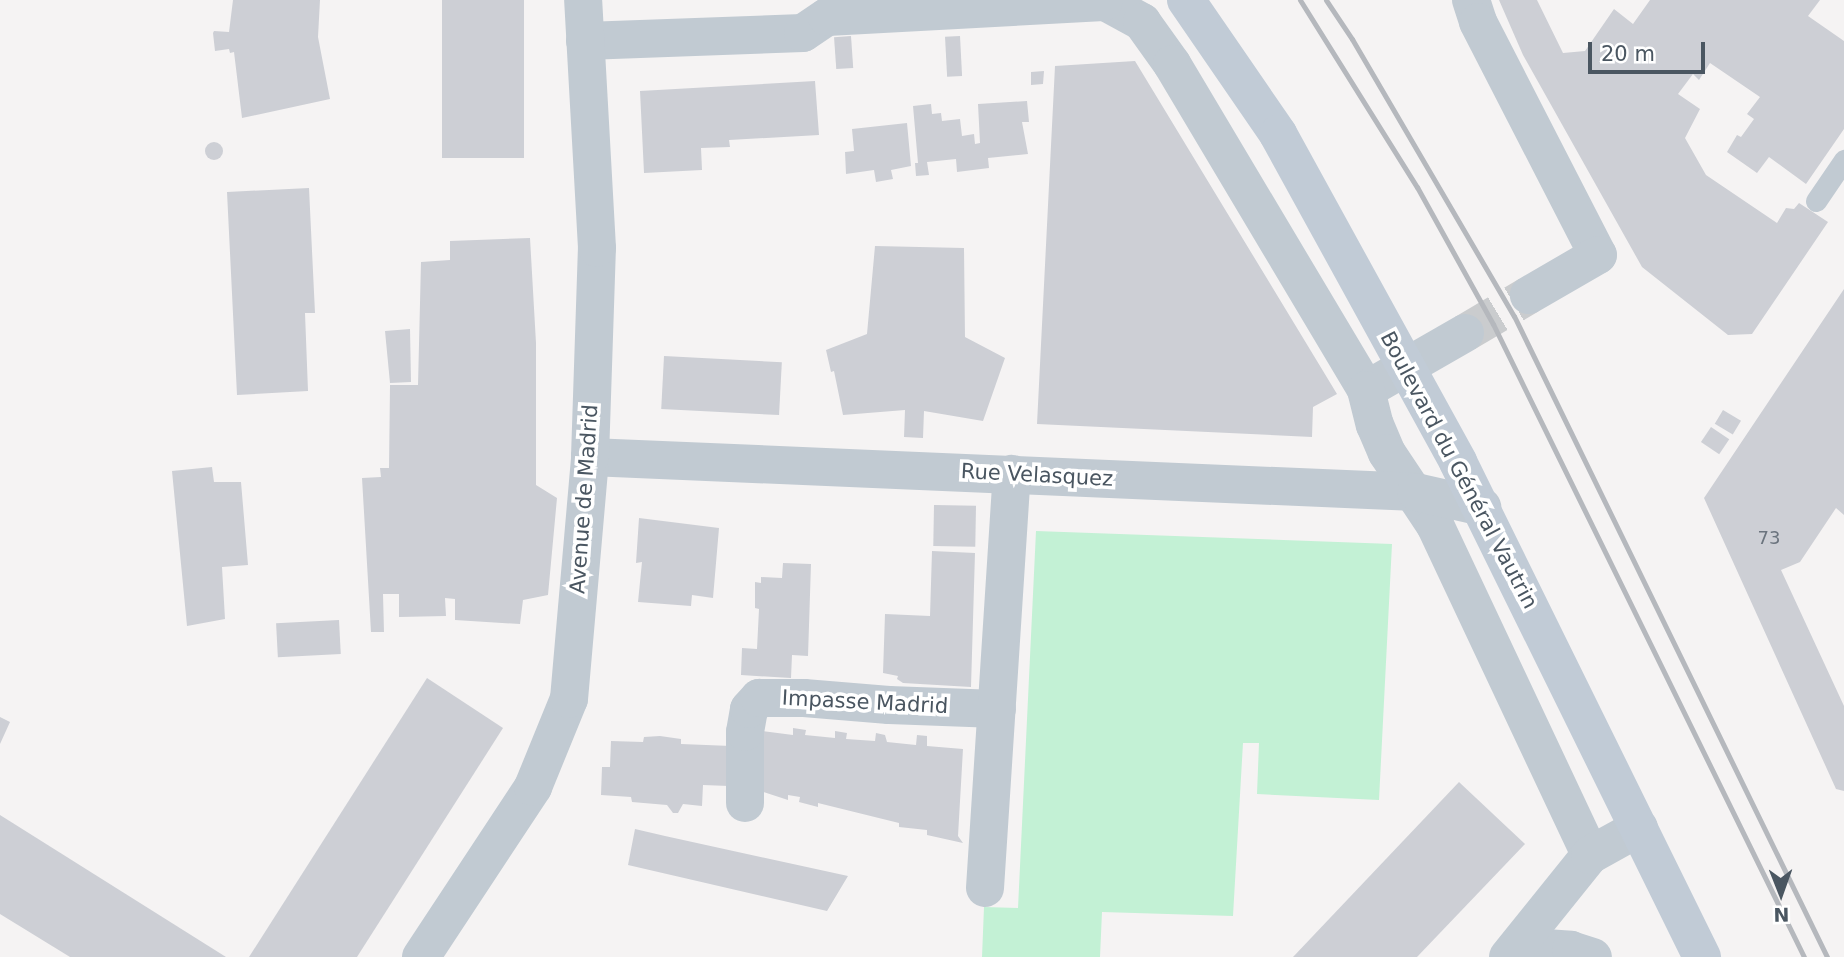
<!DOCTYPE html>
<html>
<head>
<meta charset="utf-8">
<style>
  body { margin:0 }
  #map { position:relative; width:1844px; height:957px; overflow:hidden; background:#f5f3f3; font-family:"DejaVu Sans",sans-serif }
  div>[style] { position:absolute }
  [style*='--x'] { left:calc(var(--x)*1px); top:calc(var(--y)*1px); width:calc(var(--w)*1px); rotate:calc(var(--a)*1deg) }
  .green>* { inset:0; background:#c3f1d5 }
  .building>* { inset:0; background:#cdcfd5; transform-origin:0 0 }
  .round { border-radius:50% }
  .street-tunnel>* { height:38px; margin-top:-19px; transform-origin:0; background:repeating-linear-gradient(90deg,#caccce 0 38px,transparent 0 57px) }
  .lane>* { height:21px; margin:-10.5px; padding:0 10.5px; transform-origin:10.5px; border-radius:10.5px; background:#c1cad2 }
  .street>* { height:38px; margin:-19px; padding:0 19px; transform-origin:19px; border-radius:19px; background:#c1cad2 }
  .secondary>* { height:38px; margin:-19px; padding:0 19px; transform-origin:19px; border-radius:19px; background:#c1cbd6 }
  .rail>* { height:5px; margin:-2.5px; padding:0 2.5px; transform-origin:2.5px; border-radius:2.5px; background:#b5b8bd }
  span { translate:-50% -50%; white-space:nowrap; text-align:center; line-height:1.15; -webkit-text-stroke:7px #fff; paint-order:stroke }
  .number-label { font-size:18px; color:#6b747e }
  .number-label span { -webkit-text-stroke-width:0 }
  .street-label { font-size:21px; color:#4a5661 }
  .north { position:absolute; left:1746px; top:859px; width:70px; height:70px; -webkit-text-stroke:5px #fff; paint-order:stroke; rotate:179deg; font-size:19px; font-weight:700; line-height:28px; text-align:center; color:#4a5661 }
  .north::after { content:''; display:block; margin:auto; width:24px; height:32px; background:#4a5661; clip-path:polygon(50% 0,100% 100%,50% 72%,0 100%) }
  .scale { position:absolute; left:1588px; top:42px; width:117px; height:32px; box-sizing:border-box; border:4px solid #4a5661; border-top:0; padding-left:9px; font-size:21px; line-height:24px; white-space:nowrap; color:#4a5661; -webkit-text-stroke:5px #fff; paint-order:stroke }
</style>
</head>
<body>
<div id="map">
  <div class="green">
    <i style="clip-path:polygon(1036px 531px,1392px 544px,1379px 800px,1257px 794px,1259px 743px,1243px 743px,1233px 916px,1102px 912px,1100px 957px,982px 957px,984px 907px,1018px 908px)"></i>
  </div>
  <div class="building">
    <i style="clip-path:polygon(233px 0,320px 0,318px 37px,330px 99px,242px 118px,234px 52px,230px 53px,229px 49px,215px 51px,213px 33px,214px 31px,229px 32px)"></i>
    <i style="left:442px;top:0;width:82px;height:158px"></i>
    <i style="clip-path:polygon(1499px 0,1537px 0,1563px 53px,1585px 51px,1614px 9px,1633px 24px,1650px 0,1820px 0,1808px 16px,1844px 41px,1844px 129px,1806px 184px,1769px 157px,1757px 173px,1727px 152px,1737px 135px,1741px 137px,1754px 119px,1747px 114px,1760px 97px,1710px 63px,1699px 80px,1693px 74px,1678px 94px,1700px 109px,1685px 138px,1706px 175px,1777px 223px,1786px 208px,1794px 209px,1799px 203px,1828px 222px,1752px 334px,1728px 335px,1642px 267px,1523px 55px)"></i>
    <i style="left:851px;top:36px;width:32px;height:17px;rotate:86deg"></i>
    <i style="left:960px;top:36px;width:40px;height:15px;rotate:87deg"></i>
    <i style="clip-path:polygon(1135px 61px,1337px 394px,1313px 407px,1312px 437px,1037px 424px,1055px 66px)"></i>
    <i style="clip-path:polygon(1044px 71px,1043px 84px,1031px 85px,1031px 72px)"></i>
    <i style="clip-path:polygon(815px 81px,819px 135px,729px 140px,730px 147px,701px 148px,702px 170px,644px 173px,640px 91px)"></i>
    <i style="clip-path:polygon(1027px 101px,1029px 122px,1022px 122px,1028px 154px,988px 158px,989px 168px,957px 172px,956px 159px,927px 162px,929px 175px,916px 176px,915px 163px,918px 163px,913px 106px,931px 104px,932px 114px,941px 113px,942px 121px,960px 119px,962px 136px,974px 134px,975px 144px,980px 143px,978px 104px)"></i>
    <i style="clip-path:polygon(907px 123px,911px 166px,891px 170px,893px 179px,876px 182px,874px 170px,846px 174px,845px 152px,854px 151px,852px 129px)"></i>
    <i class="round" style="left:205px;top:142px;width:18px;height:18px"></i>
    <i style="clip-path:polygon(309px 188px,315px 313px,305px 313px,308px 391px,237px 395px,227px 192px)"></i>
    <i style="clip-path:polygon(530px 238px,536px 343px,536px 485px,557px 498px,548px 595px,523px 600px,520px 624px,455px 620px,455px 599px,445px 598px,446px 616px,399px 617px,399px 594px,383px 594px,384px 632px,371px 632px,362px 478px,381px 477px,380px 468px,389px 468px,390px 385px,418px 385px,421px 262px,450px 260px,450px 241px)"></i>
    <i style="clip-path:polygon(875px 246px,964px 248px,965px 337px,1005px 358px,983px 421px,924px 411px,923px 438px,904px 437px,905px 410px,843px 415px,834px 371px,831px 372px,826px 350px,867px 334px)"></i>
    <i style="clip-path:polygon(1844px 289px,1844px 515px,1836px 508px,1800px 562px,1781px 570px,1844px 706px,1844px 791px,1836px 789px,1704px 498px)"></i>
    <i style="clip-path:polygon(410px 329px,411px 382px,390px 383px,385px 331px)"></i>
    <i style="left:664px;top:356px;width:118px;height:53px;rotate:3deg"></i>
    <i style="left:1723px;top:410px;width:21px;height:16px;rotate:31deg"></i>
    <i style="left:1711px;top:427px;width:22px;height:18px;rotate:34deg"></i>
    <i style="clip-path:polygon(212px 467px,214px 482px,241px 482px,248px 565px,222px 567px,225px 619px,187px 626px,172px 471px)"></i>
    <i style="left:934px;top:505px;width:42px;height:41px;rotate:1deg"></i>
    <i style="clip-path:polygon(639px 518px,719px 528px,713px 598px,692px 595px,691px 606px,638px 602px,642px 562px,636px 563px)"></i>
    <i style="clip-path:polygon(932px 551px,975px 553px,971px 687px,903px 683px,897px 679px,898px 676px,883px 673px,885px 614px,930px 616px)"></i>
    <i style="clip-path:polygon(783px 563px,811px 564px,808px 656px,792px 655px,791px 678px,741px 675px,742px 648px,757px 649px,759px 609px,755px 608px,755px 582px,761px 583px,761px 577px,782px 578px)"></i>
    <i style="left:339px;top:620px;width:34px;height:63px;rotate:87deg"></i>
    <i style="clip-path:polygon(427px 678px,503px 728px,357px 957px,249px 957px)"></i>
    <i style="clip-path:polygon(0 717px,10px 722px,0 744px)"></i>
    <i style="clip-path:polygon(793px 728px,806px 730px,805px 735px,835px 738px,835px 731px,847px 733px,846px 739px,875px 741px,876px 733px,885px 735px,887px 742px,916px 745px,917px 735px,927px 736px,927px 746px,963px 749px,958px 836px,963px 843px,927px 835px,927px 830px,899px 827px,899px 823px,818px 803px,818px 807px,799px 802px,800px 797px,788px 795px,788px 800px,757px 790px,762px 731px,793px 735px)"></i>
    <i style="clip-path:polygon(660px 736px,681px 739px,681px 744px,731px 746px,729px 786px,703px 785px,702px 806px,683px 804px,678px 813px,673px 813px,667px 805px,632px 802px,631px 797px,601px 795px,602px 767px,610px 767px,611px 741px,643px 742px,644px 737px)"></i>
    <i style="clip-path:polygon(1459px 782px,1525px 844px,1417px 957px,1293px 957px)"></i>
    <i style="clip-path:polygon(0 815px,226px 957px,70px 957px,0 914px)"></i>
    <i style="clip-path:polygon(635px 829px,665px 836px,848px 876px,827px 911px,628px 865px)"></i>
  </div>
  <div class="street-tunnel">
    <i style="--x:1465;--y:333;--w:74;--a:-30.7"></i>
  </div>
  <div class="lane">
    <i style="--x:1816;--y:201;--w:50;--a:-55.7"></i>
  </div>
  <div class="street">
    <i style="--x:1102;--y:0;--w:46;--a:28.8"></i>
    <i style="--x:1142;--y:22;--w:52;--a:54.5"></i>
    <i style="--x:1172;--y:64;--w:379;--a:59.2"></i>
    <i style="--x:1471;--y:0;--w:23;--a:72"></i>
    <i style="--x:1478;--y:22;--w:262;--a:62.8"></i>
    <i style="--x:1598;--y:255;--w:80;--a:149.9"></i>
    <i style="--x:585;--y:41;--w:218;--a:-2.1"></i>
    <i style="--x:803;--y:33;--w:29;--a:-34"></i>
    <i style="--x:827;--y:17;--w:277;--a:-3.1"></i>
    <i style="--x:1465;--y:333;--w:114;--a:150.1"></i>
    <i style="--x:1366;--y:390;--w:36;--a:76"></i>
    <i style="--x:1375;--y:425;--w:30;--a:67"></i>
    <i style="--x:1387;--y:453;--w:87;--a:56.3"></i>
    <i style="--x:1435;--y:525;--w:365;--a:64.8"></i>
    <i style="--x:590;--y:457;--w:827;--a:2.43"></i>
    <i style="--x:1416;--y:492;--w:68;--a:12.8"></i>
    <i style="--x:745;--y:803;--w:71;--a:-90"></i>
    <i style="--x:745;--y:732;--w:23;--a:-80"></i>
    <i style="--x:749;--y:709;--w:15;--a:-48"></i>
    <i style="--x:759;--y:698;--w:45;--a:0"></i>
    <i style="--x:804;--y:698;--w:85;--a:4.7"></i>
    <i style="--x:889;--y:705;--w:108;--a:2.1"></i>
    <i style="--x:985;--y:888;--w:415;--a:-86.3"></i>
    <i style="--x:1512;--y:955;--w:34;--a:-12"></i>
    <i style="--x:1545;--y:948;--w:26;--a:4"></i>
    <i style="--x:1571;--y:950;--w:23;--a:18"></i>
    <i style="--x:421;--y:957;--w:204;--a:-56.6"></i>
    <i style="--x:533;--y:787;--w:95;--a:-67.8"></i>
    <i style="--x:569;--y:699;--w:243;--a:-85"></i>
    <i style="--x:590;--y:457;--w:209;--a:-88.1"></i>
    <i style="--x:597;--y:248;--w:248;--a:-93.2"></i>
    <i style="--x:1508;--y:957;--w:131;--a:-51.2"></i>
    <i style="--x:1590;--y:855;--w:56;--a:-28.9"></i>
  </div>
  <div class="secondary">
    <i style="--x:1186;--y:0;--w:163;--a:55.5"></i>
    <i style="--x:1278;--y:134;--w:374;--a:61.2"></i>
    <i style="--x:1458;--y:462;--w:552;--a:63.76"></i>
  </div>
  <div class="rail">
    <i style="--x:1300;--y:0;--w:221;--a:58"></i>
    <i style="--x:1417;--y:187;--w:157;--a:61"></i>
    <i style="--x:1493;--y:324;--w:705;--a:63.83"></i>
    <i style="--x:1326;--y:0;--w:47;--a:56.3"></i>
    <i style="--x:1352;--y:39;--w:321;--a:59.7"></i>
    <i style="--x:1514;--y:316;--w:713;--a:63.97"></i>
  </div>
  <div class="number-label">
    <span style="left:1769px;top:538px">73</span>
  </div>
  <div class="street-label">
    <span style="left:1459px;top:470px;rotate:62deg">Boulevard du Général Vautrin</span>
    <span style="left:1037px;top:475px;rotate:3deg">Rue Velasquez</span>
    <span style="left:584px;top:499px;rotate:-86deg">Avenue de Madrid</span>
    <span style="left:865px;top:702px;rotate:3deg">Impasse Madrid</span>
  </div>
  <div class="north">N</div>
  <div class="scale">20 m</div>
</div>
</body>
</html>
